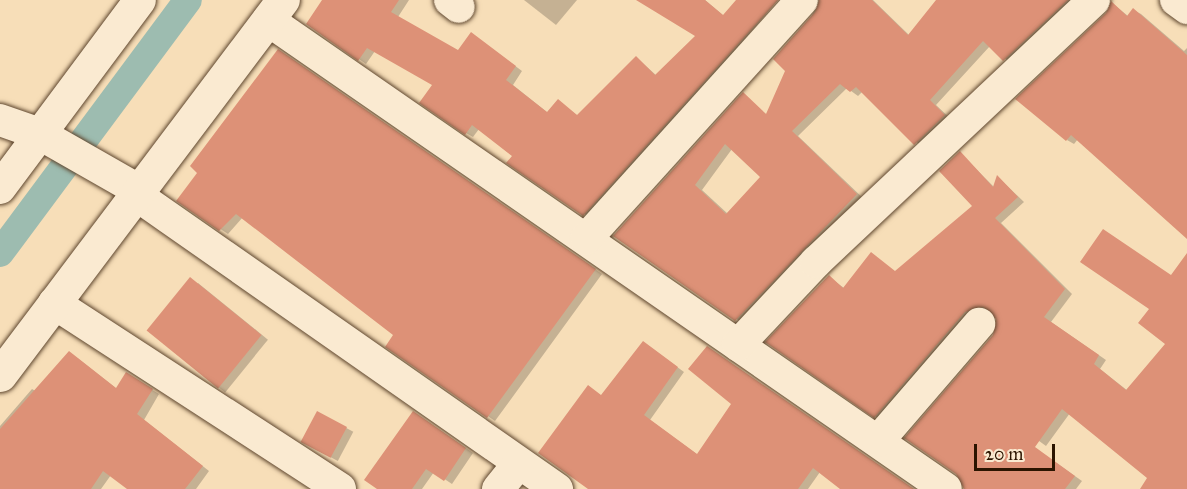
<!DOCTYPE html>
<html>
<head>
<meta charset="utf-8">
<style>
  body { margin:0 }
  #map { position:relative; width:1187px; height:489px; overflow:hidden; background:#f7deb8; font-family:"IM FELL Great Primer",serif }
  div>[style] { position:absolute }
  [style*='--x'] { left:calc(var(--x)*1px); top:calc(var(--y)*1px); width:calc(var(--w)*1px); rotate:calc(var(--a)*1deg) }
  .shadow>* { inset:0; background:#0003; transform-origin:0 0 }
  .canal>* { height:28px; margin:-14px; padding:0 14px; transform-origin:14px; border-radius:14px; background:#9dbcb0 }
  .building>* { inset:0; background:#dd9177; transform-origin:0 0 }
  .roads { filter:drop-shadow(0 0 2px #5e462e) drop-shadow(0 0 2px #5e462e) }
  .street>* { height:32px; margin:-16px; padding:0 16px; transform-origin:16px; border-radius:16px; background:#faead1 }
  .secondary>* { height:33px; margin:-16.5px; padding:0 16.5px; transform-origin:16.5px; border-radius:16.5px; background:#faead1 }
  span { translate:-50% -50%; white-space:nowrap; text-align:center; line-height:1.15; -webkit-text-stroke:4.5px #faead1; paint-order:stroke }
  .scale { position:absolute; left:974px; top:444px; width:81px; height:27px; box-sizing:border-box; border:3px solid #2b1400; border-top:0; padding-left:8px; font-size:18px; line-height:21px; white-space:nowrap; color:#2b1400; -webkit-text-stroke:4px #faead1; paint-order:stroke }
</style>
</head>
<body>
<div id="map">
  <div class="shadow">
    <i style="clip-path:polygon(323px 0,409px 0,398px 17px,458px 52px,479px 39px,522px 71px,513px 85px,548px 113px,558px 101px,578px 116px,637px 58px,657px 76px,698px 35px,639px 0,705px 0,724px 16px,738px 0,778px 0,591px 219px,479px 129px,473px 137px,466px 133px,434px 85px,375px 51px,366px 64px,359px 59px)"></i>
    <i style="clip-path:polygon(524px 0,577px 0,556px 25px)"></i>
    <i style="clip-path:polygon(evenodd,819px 0,873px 0,909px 35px,938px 0,1084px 0,1012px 64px,990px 46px,936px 105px,952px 120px,923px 148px,863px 91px,858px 96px,847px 88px,798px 136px,864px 199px,744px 324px,615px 236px,743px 94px,767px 115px,819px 0,732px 149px,762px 177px,728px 214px,702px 190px,732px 149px)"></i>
    <i style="clip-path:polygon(1112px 3px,1128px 16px,1133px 10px,1141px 14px,1184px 51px,1187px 48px,1187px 237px,1078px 139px,1074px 144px,1067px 140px)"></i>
    <i style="clip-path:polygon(286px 55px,602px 274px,495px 421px,387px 346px,395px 335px,243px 217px,228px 234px,178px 201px)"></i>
    <i style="clip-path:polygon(960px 153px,994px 187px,998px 177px,1024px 202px,1001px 223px,1072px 294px,1051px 322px,1106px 360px,1100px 369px,1128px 391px,1167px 344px,1171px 277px,1187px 255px,1187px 489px,1149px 489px,1149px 478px,1070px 413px,1046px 446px,1013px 422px,994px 336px,998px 318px,990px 311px,973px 316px,883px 421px,875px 416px,829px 277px,844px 288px,896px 272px,974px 206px)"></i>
    <i style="left:198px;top:283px;width:90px;height:68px;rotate:39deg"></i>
    <i style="clip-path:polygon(650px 347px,684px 372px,650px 420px,698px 455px,733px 404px,914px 489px,842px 489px,820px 472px,808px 489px,590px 489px,602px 396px)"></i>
    <i style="clip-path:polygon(76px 357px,117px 389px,126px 374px,159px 394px,144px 420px,209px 471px,196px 489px,129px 489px,111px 475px,101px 489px,0 489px,0 426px,32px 389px,39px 393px)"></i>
    <i style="left:318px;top:413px;width:40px;height:33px;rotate:28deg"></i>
    <i style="clip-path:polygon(421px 417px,473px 453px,452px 484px,434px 472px,422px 489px,379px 489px)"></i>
    <i style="clip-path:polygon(1035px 448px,1082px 481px,1076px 489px,997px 489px)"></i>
  </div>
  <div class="canal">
    <i style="--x:0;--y:253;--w:315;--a:-53.4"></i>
  </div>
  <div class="building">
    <i style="clip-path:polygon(322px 0,399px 0,391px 12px,458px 50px,471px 32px,516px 66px,506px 80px,547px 112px,558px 99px,577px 115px,636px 56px,655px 75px,695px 36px,636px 0,705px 0,723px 15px,736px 0,778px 0,583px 216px,506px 163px,512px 156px,472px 125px,465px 135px,419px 103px,432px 85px,367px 48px,358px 61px,306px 24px)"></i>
    <i style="clip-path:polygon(evenodd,819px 0,872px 0,908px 35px,936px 0,1068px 0,1003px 61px,983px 41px,930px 100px,945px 115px,914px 145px,856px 87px,850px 92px,840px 84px,792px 131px,857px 194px,735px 321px,613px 236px,743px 92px,766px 114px,785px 71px,773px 59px,815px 12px,819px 0,725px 144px,760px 177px,726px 214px,695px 185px,725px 144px)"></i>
    <i style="clip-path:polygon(1111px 1px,1127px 16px,1133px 8px,1187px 55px,1187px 239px,1071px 135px,1066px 141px,1015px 99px,1106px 13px)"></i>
    <i style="clip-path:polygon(278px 49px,596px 269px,487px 418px,385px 347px,393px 335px,236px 214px,219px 231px,176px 201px,197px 173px,190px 166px)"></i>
    <i style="clip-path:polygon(960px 151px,993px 187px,997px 175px,1018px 197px,995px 218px,1065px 289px,1044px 317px,1099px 355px,1094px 364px,1126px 390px,1165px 344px,1138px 323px,1149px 309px,1080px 262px,1103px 229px,1171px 275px,1187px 253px,1187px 489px,1140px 489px,1147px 478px,1062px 409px,1035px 447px,1075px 476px,1065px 489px,964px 489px,956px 474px,904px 438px,993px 335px,996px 319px,983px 307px,965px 312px,874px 418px,765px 342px,829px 275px,843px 288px,871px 252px,895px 271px,972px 206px,939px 171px)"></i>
    <i style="left:190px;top:277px;width:92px;height:69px;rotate:39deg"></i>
    <i style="clip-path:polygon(643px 341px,678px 367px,644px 415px,697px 454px,731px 404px,688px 369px,707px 346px,914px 489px,840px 489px,813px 468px,798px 489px,588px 489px,538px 453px,588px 385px,601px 395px)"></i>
    <i style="clip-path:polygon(69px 351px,116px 388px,126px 372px,153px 389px,137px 414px,203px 466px,185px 489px,127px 489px,103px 471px,91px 489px,0 489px,0 429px)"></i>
    <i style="left:317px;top:411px;width:34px;height:35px;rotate:28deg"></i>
    <i style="clip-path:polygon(413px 411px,466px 448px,444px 481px,426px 469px,412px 489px,377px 489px,364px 480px)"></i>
  </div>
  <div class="roads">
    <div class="street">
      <i style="--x:450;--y:0;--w:11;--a:38"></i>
      <i style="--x:1176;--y:0;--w:14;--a:36"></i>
      <i style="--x:268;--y:20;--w:824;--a:34.67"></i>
      <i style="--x:0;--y:120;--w:42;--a:19.3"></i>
      <i style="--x:40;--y:134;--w:113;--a:29.7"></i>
      <i style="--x:0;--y:188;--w:234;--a:-53.3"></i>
      <i style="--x:135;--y:194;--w:515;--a:34.96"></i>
      <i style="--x:586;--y:239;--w:322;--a:-47.9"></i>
      <i style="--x:54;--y:303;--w:341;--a:33"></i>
      <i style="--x:738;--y:345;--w:114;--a:-46.8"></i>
      <i style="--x:816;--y:262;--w:382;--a:-43.3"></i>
      <i style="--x:878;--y:441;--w:155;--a:-49.2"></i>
      <i style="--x:498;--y:489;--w:33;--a:-51"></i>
    </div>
    <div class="secondary">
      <i style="--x:0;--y:375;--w:470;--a:-53"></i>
    </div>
  </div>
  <div class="scale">20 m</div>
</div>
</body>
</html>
